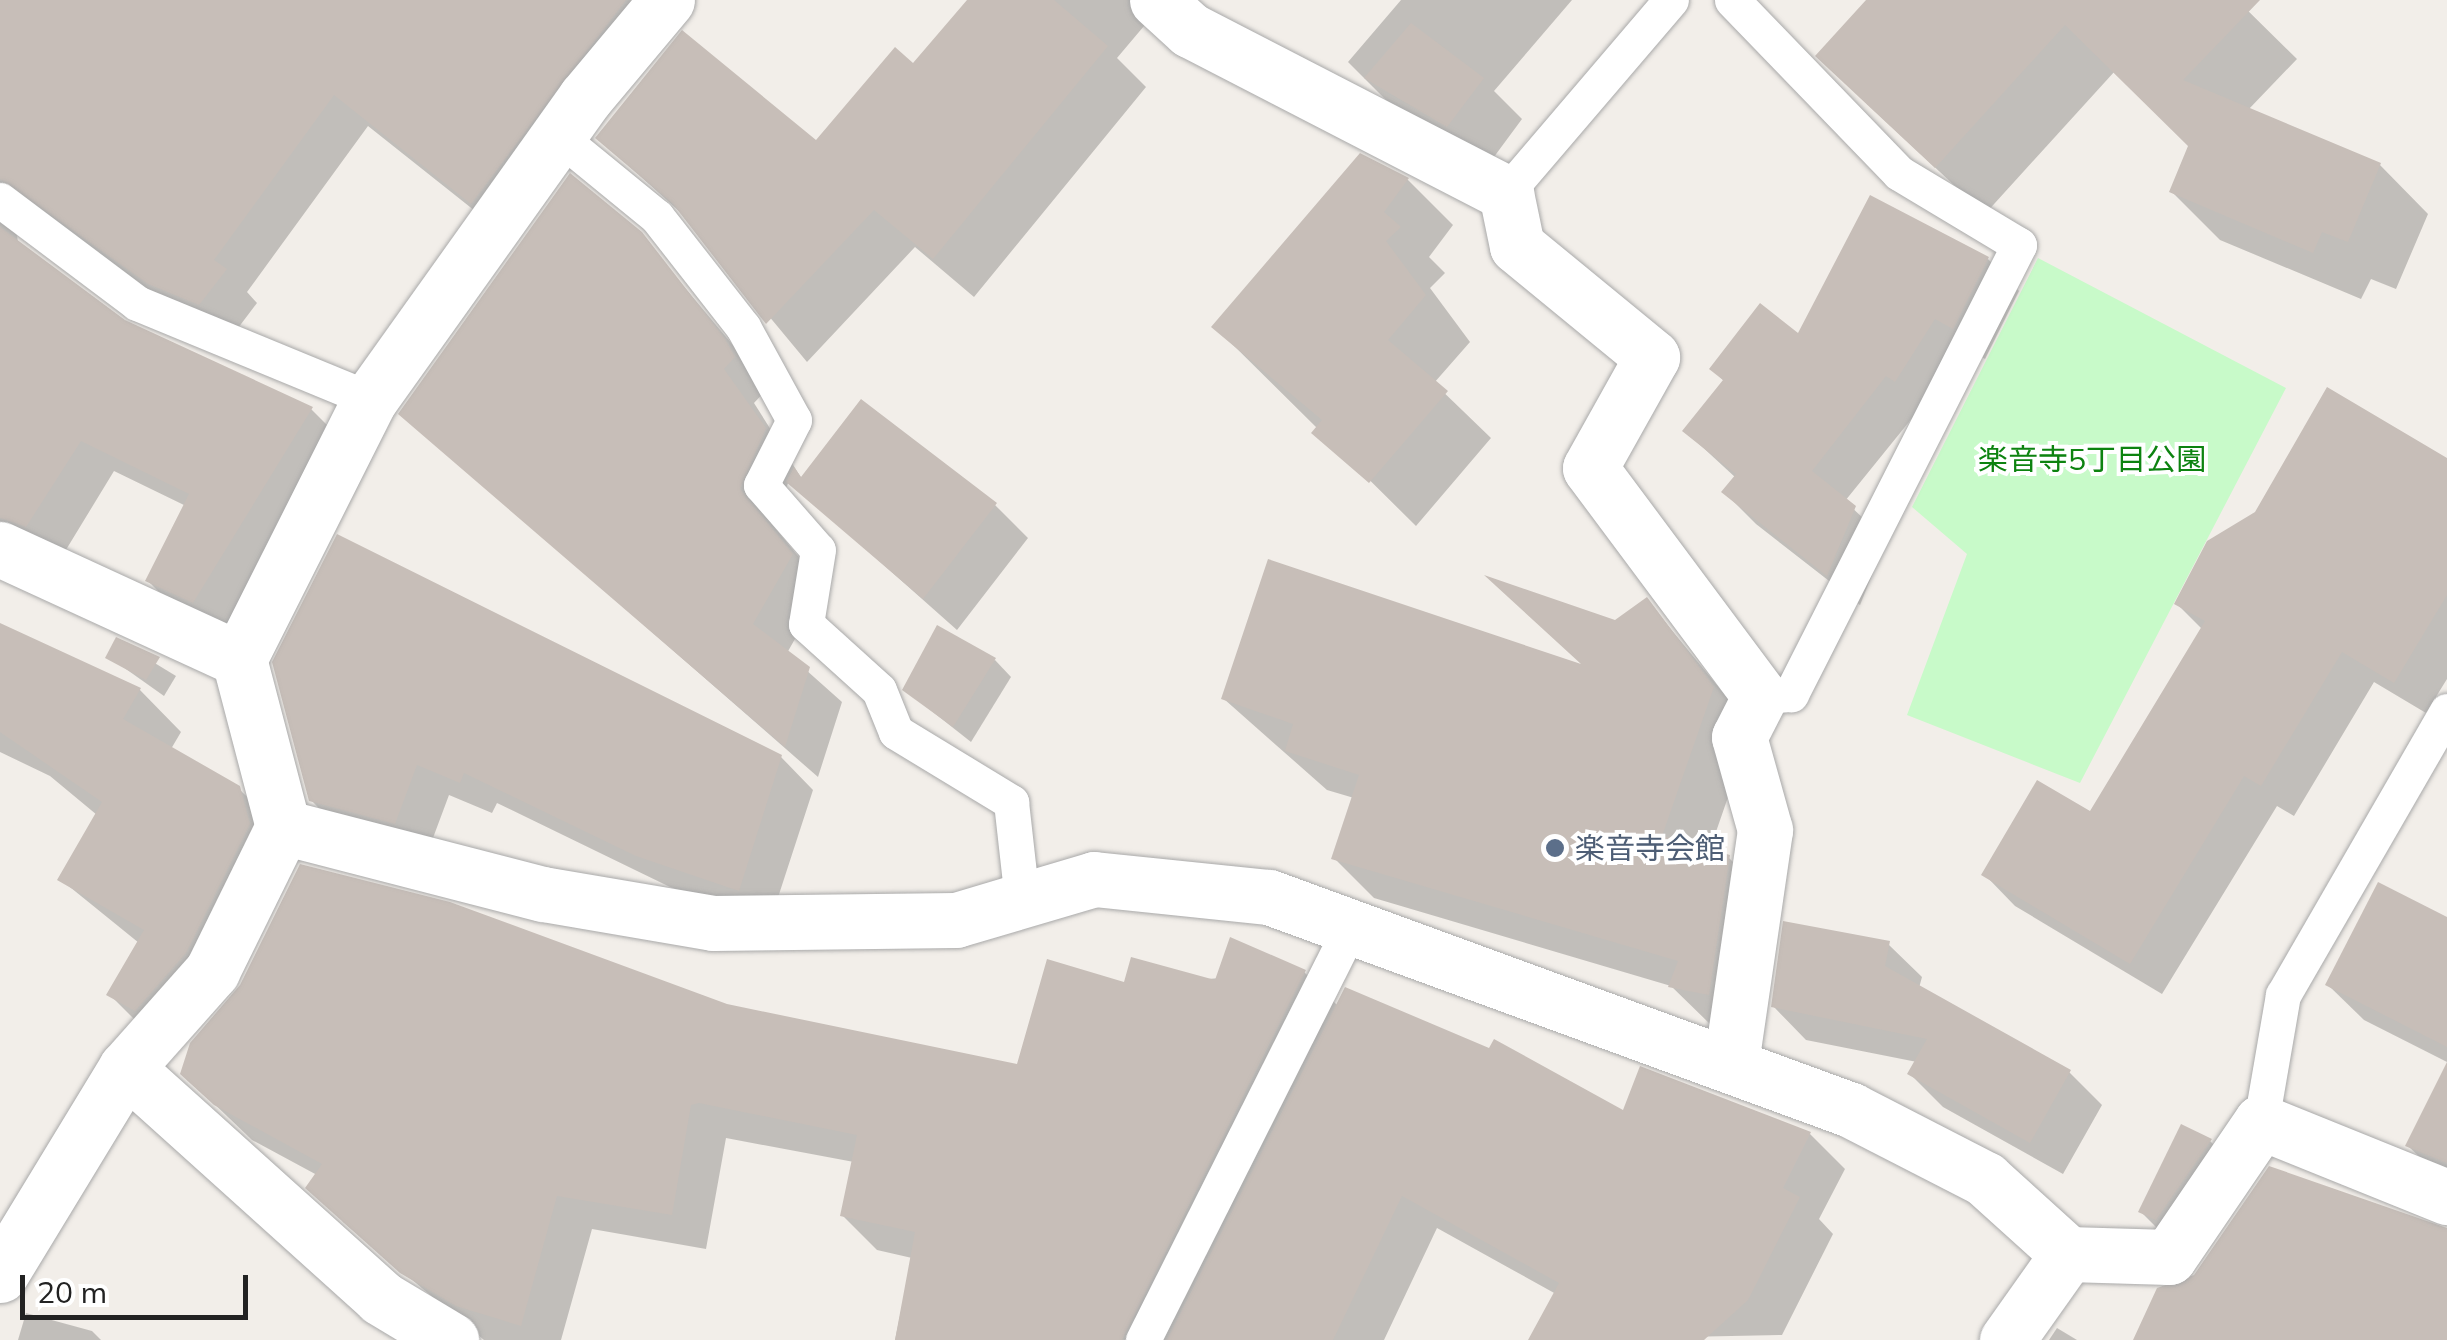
<!DOCTYPE html>
<html>
<head>
<meta charset="utf-8">
<style>
  body { margin:0 }
  #map { position:relative; width:2447px; height:1340px; overflow:hidden; background:#f2eee9; font-family:Mulish,"Noto Sans JP",sans-serif }
  div>[style] { position:absolute }
  [style*='--x'] { left:calc(var(--x)*1px); top:calc(var(--y)*1px); width:calc(var(--w)*1px); rotate:calc(var(--a)*1deg) }
  .park>* { inset:0; background:#c8fac9 }
  .shadow>* { inset:0; background:#0003; transform-origin:0 0 }
  .building>* { inset:0; background:#c7beb8 }
  .roads { filter:drop-shadow(0 0 2px #a9a9a9) drop-shadow(0 0 2px #a9a9a9) }
  .service>* { height:35px; margin:-17.5px; padding:0 17.5px; transform-origin:17.5px; border-radius:17.5px; background:#fff }
  .minor>* { height:55px; margin:-27.5px; padding:0 27.5px; transform-origin:27.5px; border-radius:27.5px; background:#fff }
  .dots>* { width:28px; height:28px; translate:-50% -50%; box-sizing:border-box; border:5px solid #fff; border-radius:50% }
  span { translate:-50% -50%; white-space:nowrap; text-align:center; line-height:1.15; -webkit-text-stroke:8px #fff; paint-order:stroke }
  .park-label { font-size:30px; color:#0d8310 }
  .service-label { font-size:30px; color:#4e5e75 }
  .left { translate:0 -50%; text-align:left }
  .scale { position:absolute; left:20px; top:1275px; width:228px; height:45px; box-sizing:border-box; border:5px solid #222; border-top:0; padding-left:12px; font-size:30px; line-height:35px; white-space:nowrap; color:#222; -webkit-text-stroke:8px #fff; paint-order:stroke }
</style>
</head>
<body>
<div id="map">
  <div class="park">
    <i style="clip-path:polygon(2038px 258px,2286px 388px,2080px 783px,1907px 715px,1967px 554px,1912px 507px)"></i>
  </div>
  <div class="shadow">
    <i style="clip-path:polygon(0 0,690px 0,504px 234px,368px 126px,247px 292px,257px 303px,232px 336px,15px 218px,18px 243px,123px 322px,311px 409px,343px 441px,226px 634px,180px 613px,148px 581px,186px 506px,114px 471px,61px 558px,0 527px)"></i>
    <i style="clip-path:polygon(969px 0,1166px 0,1117px 58px,1146px 87px,974px 297px,915px 247px,807px 362px,690px 221px,598px 138px,816px 144px,914px 67px)"></i>
    <i style="clip-path:polygon(1401px 0,1572px 0,1494px 91px,1522px 119px,1488px 165px,1387px 101px,1348px 62px)"></i>
    <i style="clip-path:polygon(1867px 0,2237px 0,2297px 59px,2248px 110px,2380px 165px,2428px 214px,2396px 289px,2371px 279px,2361px 299px,2220px 240px,2172px 192px,2191px 146px,2115px 71px,1985px 214px,1867px 104px)"></i>
    <i style="clip-path:polygon(1361px 156px,1408px 180px,1453px 225px,1429px 257px,1445px 273px,1430px 288px,1470px 342px,1434px 383px,1491px 438px,1416px 526px,1215px 327px)"></i>
    <i style="clip-path:polygon(640px 234px,757px 374px,766px 390px,754px 403px,802px 479px,995px 505px,1028px 538px,957px 630px,789px 481px,771px 523px,824px 588px,787px 653px,842px 702px,818px 777px,401px 413px)"></i>
    <i style="clip-path:polygon(1988px 259px,2019px 291px,1985px 359px,1968px 349px,1845px 501px,1886px 540px,1860px 605px,1756px 524px,1724px 492px,1736px 478px,1685px 431px,1724px 381px,1712px 369px)"></i>
    <i style="clip-path:polygon(2447px 466px,2447px 679px,2426px 713px,2374px 682px,2294px 816px,2277px 806px,2162px 994px,2015px 906px,1984px 874px,2091px 815px,2203px 630px,2177px 604px)"></i>
    <i style="clip-path:polygon(1647px 600px,1752px 728px,1709px 852px,1728px 857px,1768px 897px,1711px 1025px,1671px 986px,1374px 898px,1334px 858px,1354px 798px,1327px 790px,1224px 699px,1586px 668px,1615px 623px)"></i>
    <i style="clip-path:polygon(0 626px,140px 690px,181px 732px,171px 749px,238px 788px,281px 830px,151px 1036px,109px 994px,139px 943px,60px 879px,97px 815px,50px 776px,0 752px)"></i>
    <i style="clip-path:polygon(117px 640px,176px 676px,164px 696px,109px 657px)"></i>
    <i style="clip-path:polygon(995px 660px,1011px 677px,971px 742px,905px 690px)"></i>
    <i style="clip-path:polygon(275px 663px,781px 757px,813px 790px,770px 922px,670px 887px,497px 803px,492px 813px,449px 795px,427px 854px,343px 833px,311px 800px)"></i>
    <i style="clip-path:polygon(2447px 920px,2447px 1062px,2364px 1020px,2328px 985px)"></i>
    <i style="clip-path:polygon(1888px 944px,1922px 977px,1919px 988px,2069px 1072px,2102px 1105px,2063px 1174px,1943px 1107px,1910px 1074px,1917px 1062px,1806px 1040px,1773px 1006px)"></i>
    <i style="clip-path:polygon(1304px 972px,1338px 1006px,1625px 1114px,1641px 1069px,1810px 1134px,1845px 1169px,1819px 1219px,1833px 1234px,1782px 1335px,1537px 1340px,1556px 1294px,1437px 1228px,1384px 1340px,895px 1340px,912px 1258px,877px 1250px,842px 1215px,854px 1162px,726px 1138px,706px 1249px,592px 1229px,561px 1340px,484px 1340px,343px 1222px,317px 1175px,252px 1140px,183px 1074px,727px 1006px,1018px 1067px,1126px 985px)"></i>
    <i style="clip-path:polygon(2447px 1068px,2447px 1183px,2408px 1146px)"></i>
    <i style="left:2210px;top:1141px;width:24px;height:99px;rotate:45deg"></i>
    <i style="clip-path:polygon(26px 1313px,92px 1331px,101px 1340px,18px 1340px)"></i>
    <i style="clip-path:polygon(2057px 1328px,2077px 1340px,2049px 1340px)"></i>
  </div>
  <div class="building">
    <i style="clip-path:polygon(0 0,626px 0,471px 204px,334px 95px,214px 260px,227px 269px,199px 305px,148px 284px,0 179px)"></i>
    <i style="clip-path:polygon(967px 0,1054px 0,1108px 46px,933px 259px,874px 210px,766px 324px,673px 204px,595px 138px,682px 30px,816px 140px,895px 47px,913px 63px)"></i>
    <i style="clip-path:polygon(1866px 0,2260px 0,2183px 80px,2381px 163px,2348px 242px,2322px 232px,2313px 253px,2169px 192px,2188px 146px,2065px 25px,1935px 168px,1815px 56px)"></i>
    <i style="clip-path:polygon(1411px 23px,1484px 78px,1447px 127px,1364px 78px)"></i>
    <i style="clip-path:polygon(1360px 153px,1409px 178px,1384px 212px,1401px 227px,1386px 241px,1426px 295px,1388px 340px,1448px 391px,1369px 483px,1311px 433px,1322px 420px,1211px 327px)"></i>
    <i style="clip-path:polygon(570px 173px,642px 232px,725px 339px,735px 357px,724px 369px,766px 428px,740px 489px,793px 554px,753px 624px,810px 667px,785px 747px,398px 414px)"></i>
    <i style="clip-path:polygon(1870px 195px,1989px 257px,1953px 329px,1935px 319px,1895px 382px,1886px 376px,1812px 471px,1856px 506px,1827px 576px,1721px 492px,1736px 474px,1682px 431px,1723px 380px,1709px 369px,1760px 303px,1798px 333px)"></i>
    <i style="clip-path:polygon(0 227px,125px 320px,313px 407px,193px 603px,145px 581px,189px 494px,81px 441px,26px 527px,0 518px)"></i>
    <i style="clip-path:polygon(2327px 387px,2447px 458px,2447px 595px,2394px 683px,2342px 652px,2261px 786px,2244px 776px,2130px 964px,1981px 875px,2037px 780px,2090px 811px,2205px 621px,2174px 604px,2207px 541px,2255px 512px)"></i>
    <i style="clip-path:polygon(861px 399px,997px 503px,923px 599px,786px 482px,794px 467px,801px 477px)"></i>
    <i style="clip-path:polygon(337px 534px,782px 755px,739px 891px,636px 856px,464px 773px,460px 783px,417px 765px,395px 824px,309px 801px,272px 662px)"></i>
    <i style="clip-path:polygon(1268px 559px,1581px 664px,1484px 575px,1615px 620px,1647px 597px,1714px 687px,1662px 836px,1730px 855px,1709px 995px,1668px 987px,1678px 961px,1331px 859px,1359px 775px,1285px 751px,1293px 724px,1221px 699px)"></i>
    <i style="clip-path:polygon(0 623px,141px 688px,123px 719px,240px 786px,250px 824px,186px 953px,135px 1011px,106px 995px,144px 930px,57px 880px,102px 802px,0 732px)"></i>
    <i style="clip-path:polygon(937px 625px,996px 658px,953px 727px,902px 690px)"></i>
    <i style="clip-path:polygon(116px 637px,160px 657px,146px 680px,105px 658px)"></i>
    <i style="clip-path:polygon(300px 864px,450px 902px,727px 1004px,1017px 1064px,1047px 959px,1124px 982px,1131px 957px,1215px 980px,1230px 937px,1306px 970px,1122px 1340px,895px 1340px,915px 1232px,840px 1216px,857px 1135px,699px 1103px,691px 1105px,672px 1215px,557px 1196px,521px 1326px,456px 1306px,400px 1273px,305px 1188px,322px 1164px,214px 1105px,180px 1074px,190px 1043px,240px 985px)"></i>
    <i style="clip-path:polygon(2378px 882px,2447px 917px,2447px 1047px,2325px 985px)"></i>
    <i style="clip-path:polygon(1783px 921px,1890px 941px,1885px 966px,2071px 1070px,2030px 1143px,1907px 1074px,1927px 1039px,1771px 1007px)"></i>
    <i style="clip-path:polygon(1345px 987px,1489px 1048px,1494px 1039px,1623px 1110px,1640px 1066px,1811px 1132px,1783px 1188px,1800px 1197px,1748px 1300px,1704px 1340px,1528px 1340px,1559px 1283px,1402px 1196px,1333px 1340px,1167px 1340px)"></i>
    <i style="clip-path:polygon(2447px 1062px,2447px 1163px,2405px 1146px)"></i>
    <i style="clip-path:polygon(2181px 1124px,2212px 1139px,2156px 1220px,2138px 1212px)"></i>
    <i style="clip-path:polygon(2269px 1166px,2447px 1228px,2447px 1340px,2133px 1340px,2157px 1288px,2194px 1275px)"></i>
  </div>
  <div class="roads">
    <div class="service">
      <i style="--x:1732;--y:0;--w:240;--a:46"></i>
      <i style="--x:1899;--y:173;--w:140;--a:31"></i>
      <i style="--x:2019;--y:245;--w:504;--a:116.92"></i>
      <i style="--x:1791;--y:694;--w:31;--a:176"></i>
      <i style="--x:558;--y:136;--w:128;--a:39.3"></i>
      <i style="--x:657;--y:217;--w:140;--a:52"></i>
      <i style="--x:743;--y:327;--w:106;--a:61.3"></i>
      <i style="--x:794;--y:420;--w:73;--a:116.9"></i>
      <i style="--x:761;--y:485;--w:86;--a:48.8"></i>
      <i style="--x:818;--y:550;--w:75;--a:99.2"></i>
      <i style="--x:806;--y:624;--w:98;--a:42.1"></i>
      <i style="--x:879;--y:690;--w:45;--a:68"></i>
      <i style="--x:896;--y:732;--w:135;--a:31.3"></i>
      <i style="--x:1011;--y:802;--w:99;--a:83.6"></i>
      <i style="--x:1506;--y:193;--w:254;--a:-49.5"></i>
      <i style="--x:0;--y:200;--w:171;--a:36.9"></i>
      <i style="--x:137;--y:303;--w:252;--a:22.4"></i>
      <i style="--x:2261;--y:1122;--w:129;--a:-80.2"></i>
      <i style="--x:2283;--y:995;--w:328;--a:-60"></i>
      <i style="--x:1143;--y:1340;--w:462;--a:-63.3"></i>
    </div>
    <div class="minor">
      <i style="--x:667;--y:0;--w:128;--a:129.9"></i>
      <i style="--x:585;--y:98;--w:370;--a:125.5"></i>
      <i style="--x:370;--y:399;--w:291;--a:116.7"></i>
      <i style="--x:239;--y:659;--w:174;--a:75.3"></i>
      <i style="--x:283;--y:827;--w:268;--a:14.5"></i>
      <i style="--x:543;--y:894;--w:172;--a:9.7"></i>
      <i style="--x:713;--y:923;--w:243;--a:-0.7"></i>
      <i style="--x:956;--y:920;--w:144;--a:-16.5"></i>
      <i style="--x:1094;--y:879;--w:176;--a:5.9"></i>
      <i style="--x:1269;--y:897;--w:620;--a:20.1"></i>
      <i style="--x:1851;--y:1110;--w:151;--a:27.2"></i>
      <i style="--x:1985;--y:1179;--w:112;--a:42.1"></i>
      <i style="--x:2068;--y:1254;--w:101;--a:1.7"></i>
      <i style="--x:2169;--y:1257;--w:163;--a:-55.7"></i>
      <i style="--x:2261;--y:1122;--w:201;--a:22"></i>
      <i style="--x:1157;--y:0;--w:45;--a:42.3"></i>
      <i style="--x:1190;--y:30;--w:356;--a:27.3"></i>
      <i style="--x:1506;--y:193;--w:54;--a:78.3"></i>
      <i style="--x:1517;--y:246;--w:175;--a:39.4"></i>
      <i style="--x:1652;--y:357;--w:127;--a:119.2"></i>
      <i style="--x:1590;--y:468;--w:284;--a:53.3"></i>
      <i style="--x:1760;--y:696;--w:46;--a:117.1"></i>
      <i style="--x:1739;--y:737;--w:97;--a:74.4"></i>
      <i style="--x:1765;--y:830;--w:234;--a:98.3"></i>
      <i style="--x:0;--y:549;--w:263;--a:24.7"></i>
      <i style="--x:126;--y:1068;--w:343;--a:42"></i>
      <i style="--x:381;--y:1298;--w:82;--a:31"></i>
      <i style="--x:0;--y:1275;--w:242;--a:-58.7"></i>
      <i style="--x:126;--y:1068;--w:130;--a:-48.4"></i>
      <i style="--x:212;--y:971;--w:161;--a:-63.8"></i>
      <i style="--x:2007;--y:1340;--w:105;--a:-54.7"></i>
    </div>
  </div>
  <div class="dots">
    <i style="left:1555px;top:848px;background:#5c6f8a"></i>
  </div>
  <div class="park-label">
    <span style="left:2092px;top:459px">楽音寺5丁目公園</span>
  </div>
  <div class="service-label">
    <span class="left" style="left:1575px;top:848px">楽音寺会館</span>
  </div>
  <div class="scale">20 m</div>
</div>
</body>
</html>
